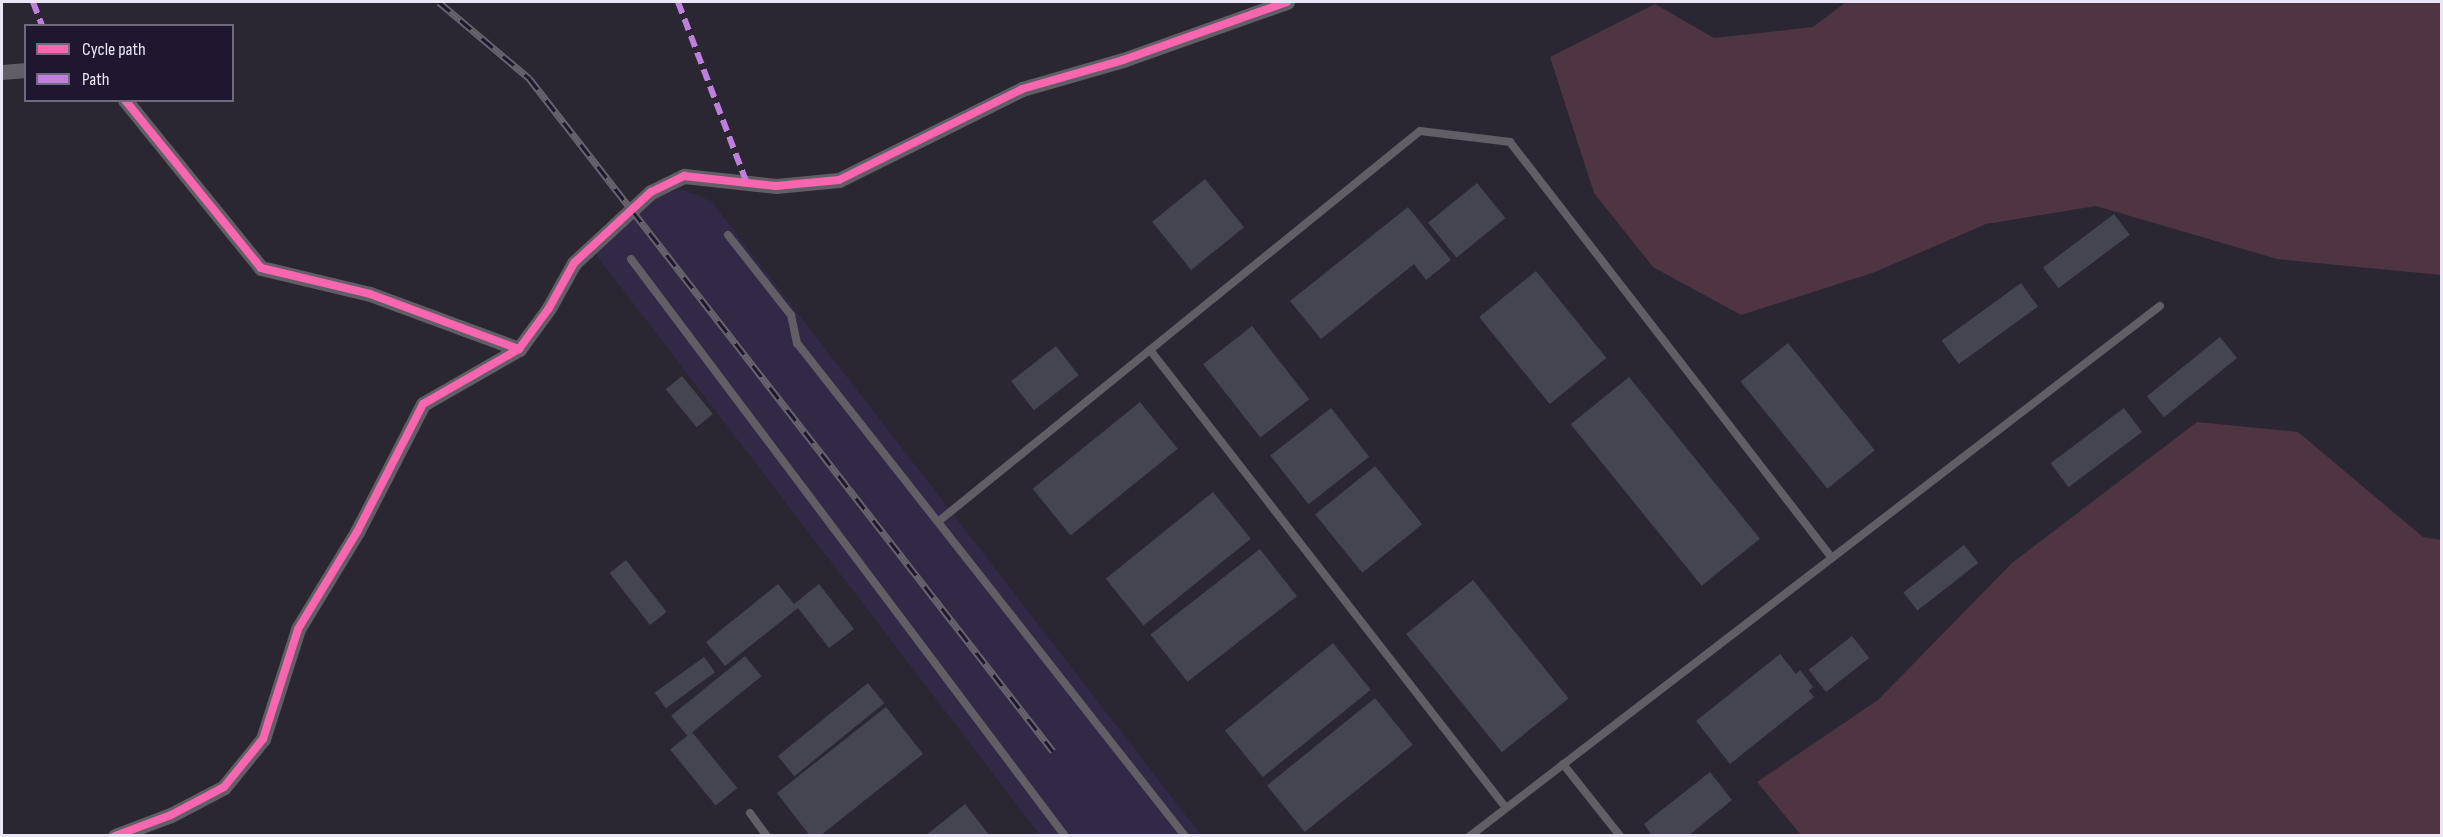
<!DOCTYPE html>
<html>
<head>
<meta charset="utf-8">
<style>
  body { margin:0 }
  #map { position:relative; width:2443px; height:837px; overflow:hidden; background:#2a2733; font-family:"Sofia Sans Condensed",sans-serif }
  div>[style] { position:absolute }
  [style*='--x'] { left:calc(var(--x)*1px); top:calc(var(--y)*1px); width:calc(var(--w)*1px); rotate:calc(var(--a)*1deg) }
  .built>* { inset:0; background:#312945 }
  .green>* { inset:0; background:#4f3441 }
  .building>* { inset:0; background:#454451; transform-origin:0 0 }
  .lane>* { height:8px; margin:-4px; padding:0 4px; transform-origin:4px; border-radius:4px; background:#615e65 }
  .street>* { height:15px; margin:-7.5px; padding:0 7.5px; transform-origin:7.5px; border-radius:7.5px; background:#615e65 }
  .rail>* { height:7px; margin-top:-3.5px; transform-origin:0; background:repeating-linear-gradient(90deg,#1f172f 0 14px,#66636c 0 28px); box-sizing:border-box; border-block:2px solid #66636c }
  .quiet>* { height:6px; margin-top:-3px; transform-origin:0; background:repeating-linear-gradient(90deg,#c07fdc 0 12px,transparent 0 18px) }
  .cycleway>* { height:8px; margin:-4px; padding:0 4px; transform-origin:4px; border-radius:4px; background:#f766af }
  span { translate:-50% -50%; white-space:nowrap; text-align:center; line-height:1.15; -webkit-text-stroke:4.5px #1f172f; paint-order:stroke }
  .frame { position:absolute; inset:0; border:3px solid #eae6f6; pointer-events:none }
  .legend { position:absolute; left:24px; top:24px; width:210px; height:78px; box-sizing:border-box; background:#1f172f; border:2px solid #706a7f; margin:0; padding:8px 10px; list-style:none; font-size:18px; color:#eae6f6 }
  .legend li { display:flex; align-items:center; gap:12px; height:30px }
  .legend b { width:30px; border:2px solid #706a7f }
</style>
</head>
<body>
<div id="map">
  <div class="built">
    <i style="clip-path:polygon(682px 189px,711px 201px,1201px 835px,1040px 835px,594px 252px,653px 197px)"></i>
  </div>
  <div class="green">
    <i style="clip-path:polygon(1846px 2px,2441px 2px,2441px 275px,2277px 259px,2096px 206px,1986px 224px,1875px 272px,1741px 315px,1653px 267px,1594px 193px,1550px 57px,1655px 4px,1714px 38px,1813px 27px)"></i>
    <i style="clip-path:polygon(2197px 422px,2298px 432px,2423px 537px,2441px 540px,2441px 835px,1801px 835px,1757px 782px,1878px 700px,2012px 563px)"></i>
  </div>
  <div class="building">
    <i style="left:1205px;top:179px;width:62px;height:68px;rotate:51deg"></i>
    <i style="left:1477px;top:183px;width:45px;height:63px;rotate:51deg"></i>
    <i style="clip-path:polygon(1408px 207px,1451px 260px,1426px 280px,1414px 264px,1321px 339px,1290px 301px)"></i>
    <i style="left:2114px;top:214px;width:26px;height:89px;rotate:53deg"></i>
    <i style="left:1536px;top:271px;width:112px;height:73px;rotate:51deg"></i>
    <i style="left:2021px;top:283px;width:29px;height:98px;rotate:54deg"></i>
    <i style="left:1252px;top:326px;width:93px;height:62px;rotate:52deg"></i>
    <i style="left:2220px;top:337px;width:27px;height:94px;rotate:51deg"></i>
    <i style="left:1788px;top:343px;width:138px;height:61px;rotate:51deg"></i>
    <i style="left:1056px;top:346px;width:37px;height:57px;rotate:52deg"></i>
    <i style="left:682px;top:376px;width:49px;height:21px;rotate:51deg"></i>
    <i style="left:1629px;top:377px;width:208px;height:75px;rotate:51deg"></i>
    <i style="left:1140px;top:402px;width:60px;height:138px;rotate:51deg"></i>
    <i style="left:1331px;top:408px;width:62px;height:77px;rotate:52deg"></i>
    <i style="left:2124px;top:408px;width:30px;height:92px;rotate:53deg"></i>
    <i style="left:1375px;top:466px;width:75px;height:77px;rotate:51deg"></i>
    <i style="left:1213px;top:492px;width:60px;height:138px;rotate:51deg"></i>
    <i style="left:1964px;top:545px;width:23px;height:77px;rotate:52deg"></i>
    <i style="left:1260px;top:549px;width:60px;height:139px;rotate:52deg"></i>
    <i style="left:626px;top:560px;width:66px;height:21px;rotate:52deg"></i>
    <i style="left:1473px;top:580px;width:152px;height:86px;rotate:51deg"></i>
    <i style="clip-path:polygon(778px 584px,794px 604px,819px 584px,854px 629px,829px 648px,798px 608px,725px 666px,706px 642px)"></i>
    <i style="left:1852px;top:636px;width:28px;height:55px;rotate:52deg"></i>
    <i style="left:1333px;top:643px;width:60px;height:139px;rotate:51deg"></i>
    <i style="clip-path:polygon(1780px 654px,1796px 674px,1800px 670px,1813px 687px,1809px 691px,1814px 697px,1730px 764px,1696px 721px)"></i>
    <i style="left:745px;top:656px;width:26px;height:95px;rotate:51deg"></i>
    <i style="left:704px;top:657px;width:19px;height:61px;rotate:54deg"></i>
    <i style="left:868px;top:683px;width:26px;height:116px;rotate:51deg"></i>
    <i style="left:1375px;top:698px;width:60px;height:139px;rotate:51deg"></i>
    <i style="clip-path:polygon(886px 707px,923px 754px,820px 836px,810px 836px,777px 793px)"></i>
    <i style="left:692px;top:732px;width:72px;height:28px;rotate:51deg"></i>
    <i style="clip-path:polygon(1710px 772px,1732px 800px,1688px 836px,1652px 836px,1644px 824px)"></i>
    <i style="clip-path:polygon(965px 804px,990px 836px,925px 836px)"></i>
  </div>
  <div class="lane">
    <i style="--x:728;--y:235;--w:102;--a:51.8"></i>
    <i style="--x:791;--y:315;--w:29;--a:78"></i>
    <i style="--x:797;--y:343;--w:627;--a:51.8"></i>
    <i style="--x:631;--y:259;--w:722;--a:53.05"></i>
    <i style="--x:1150;--y:350;--w:580;--a:52.14"></i>
    <i style="--x:939;--y:521;--w:619;--a:-39.04"></i>
    <i style="--x:1420;--y:131;--w:91;--a:7"></i>
    <i style="--x:1510;--y:142;--w:526;--a:52.26"></i>
    <i style="--x:1563;--y:764;--w:92;--a:51.6"></i>
    <i style="--x:750;--y:813;--w:29;--a:54"></i>
    <i style="--x:1470;--y:836;--w:870;--a:-37.53"></i>
  </div>
  <div class="street">
    <i style="--x:2;--y:72;--w:24;--a:-5"></i>
    <i style="--x:125;--y:100;--w:216;--a:51"></i>
    <i style="--x:261;--y:268;--w:112;--a:13.4"></i>
    <i style="--x:370;--y:294;--w:159;--a:20.3"></i>
    <i style="--x:115;--y:836;--w:60;--a:-20.6"></i>
    <i style="--x:171;--y:815;--w:60;--a:-27.8"></i>
    <i style="--x:224;--y:787;--w:62;--a:-50.9"></i>
    <i style="--x:263;--y:739;--w:115;--a:-72.3"></i>
    <i style="--x:298;--y:629;--w:114;--a:-58.7"></i>
    <i style="--x:357;--y:532;--w:144;--a:-62.7"></i>
    <i style="--x:423;--y:404;--w:111;--a:-29.8"></i>
    <i style="--x:519;--y:349;--w:51;--a:-53.8"></i>
    <i style="--x:549;--y:308;--w:51;--a:-60.9"></i>
    <i style="--x:574;--y:263;--w:105;--a:-42.7"></i>
    <i style="--x:651;--y:192;--w:37;--a:-26"></i>
    <i style="--x:684;--y:176;--w:93;--a:6.2"></i>
    <i style="--x:776;--y:186;--w:63;--a:-5.4"></i>
    <i style="--x:839;--y:180;--w:204;--a:-26.4"></i>
    <i style="--x:1022;--y:89;--w:105;--a:-16"></i>
    <i style="--x:1123;--y:60;--w:174;--a:-19.5"></i>
  </div>
  <div class="rail">
    <i style="--x:439;--y:2;--w:118;--a:40.2"></i>
    <i style="--x:529;--y:78;--w:853;--a:52.1"></i>
  </div>
  <div class="quiet">
    <i style="--x:33;--y:2;--w:26;--a:69"></i>
    <i style="--x:678;--y:2;--w:195;--a:69.2"></i>
  </div>
  <div class="cycleway">
    <i style="--x:125;--y:100;--w:216;--a:51"></i>
    <i style="--x:261;--y:268;--w:112;--a:13.4"></i>
    <i style="--x:370;--y:294;--w:159;--a:20.3"></i>
    <i style="--x:115;--y:836;--w:60;--a:-20.6"></i>
    <i style="--x:171;--y:815;--w:60;--a:-27.8"></i>
    <i style="--x:224;--y:787;--w:62;--a:-50.9"></i>
    <i style="--x:263;--y:739;--w:115;--a:-72.3"></i>
    <i style="--x:298;--y:629;--w:114;--a:-58.7"></i>
    <i style="--x:357;--y:532;--w:144;--a:-62.7"></i>
    <i style="--x:423;--y:404;--w:111;--a:-29.8"></i>
    <i style="--x:519;--y:349;--w:51;--a:-53.8"></i>
    <i style="--x:549;--y:308;--w:51;--a:-60.9"></i>
    <i style="--x:574;--y:263;--w:105;--a:-42.7"></i>
    <i style="--x:651;--y:192;--w:37;--a:-26"></i>
    <i style="--x:684;--y:176;--w:93;--a:6.2"></i>
    <i style="--x:776;--y:186;--w:63;--a:-5.4"></i>
    <i style="--x:839;--y:180;--w:204;--a:-26.4"></i>
    <i style="--x:1022;--y:89;--w:105;--a:-16"></i>
    <i style="--x:1123;--y:60;--w:174;--a:-19.5"></i>
  </div>
  <div class="frame"></div>
  <ul class="legend">
  <li><b style="height:8px;background:#f766af"></b>Cycle path</li>
  <li><b style="height:8px;background:#c07fdc"></b>Path</li>
  </ul>
</div>
</body>
</html>
